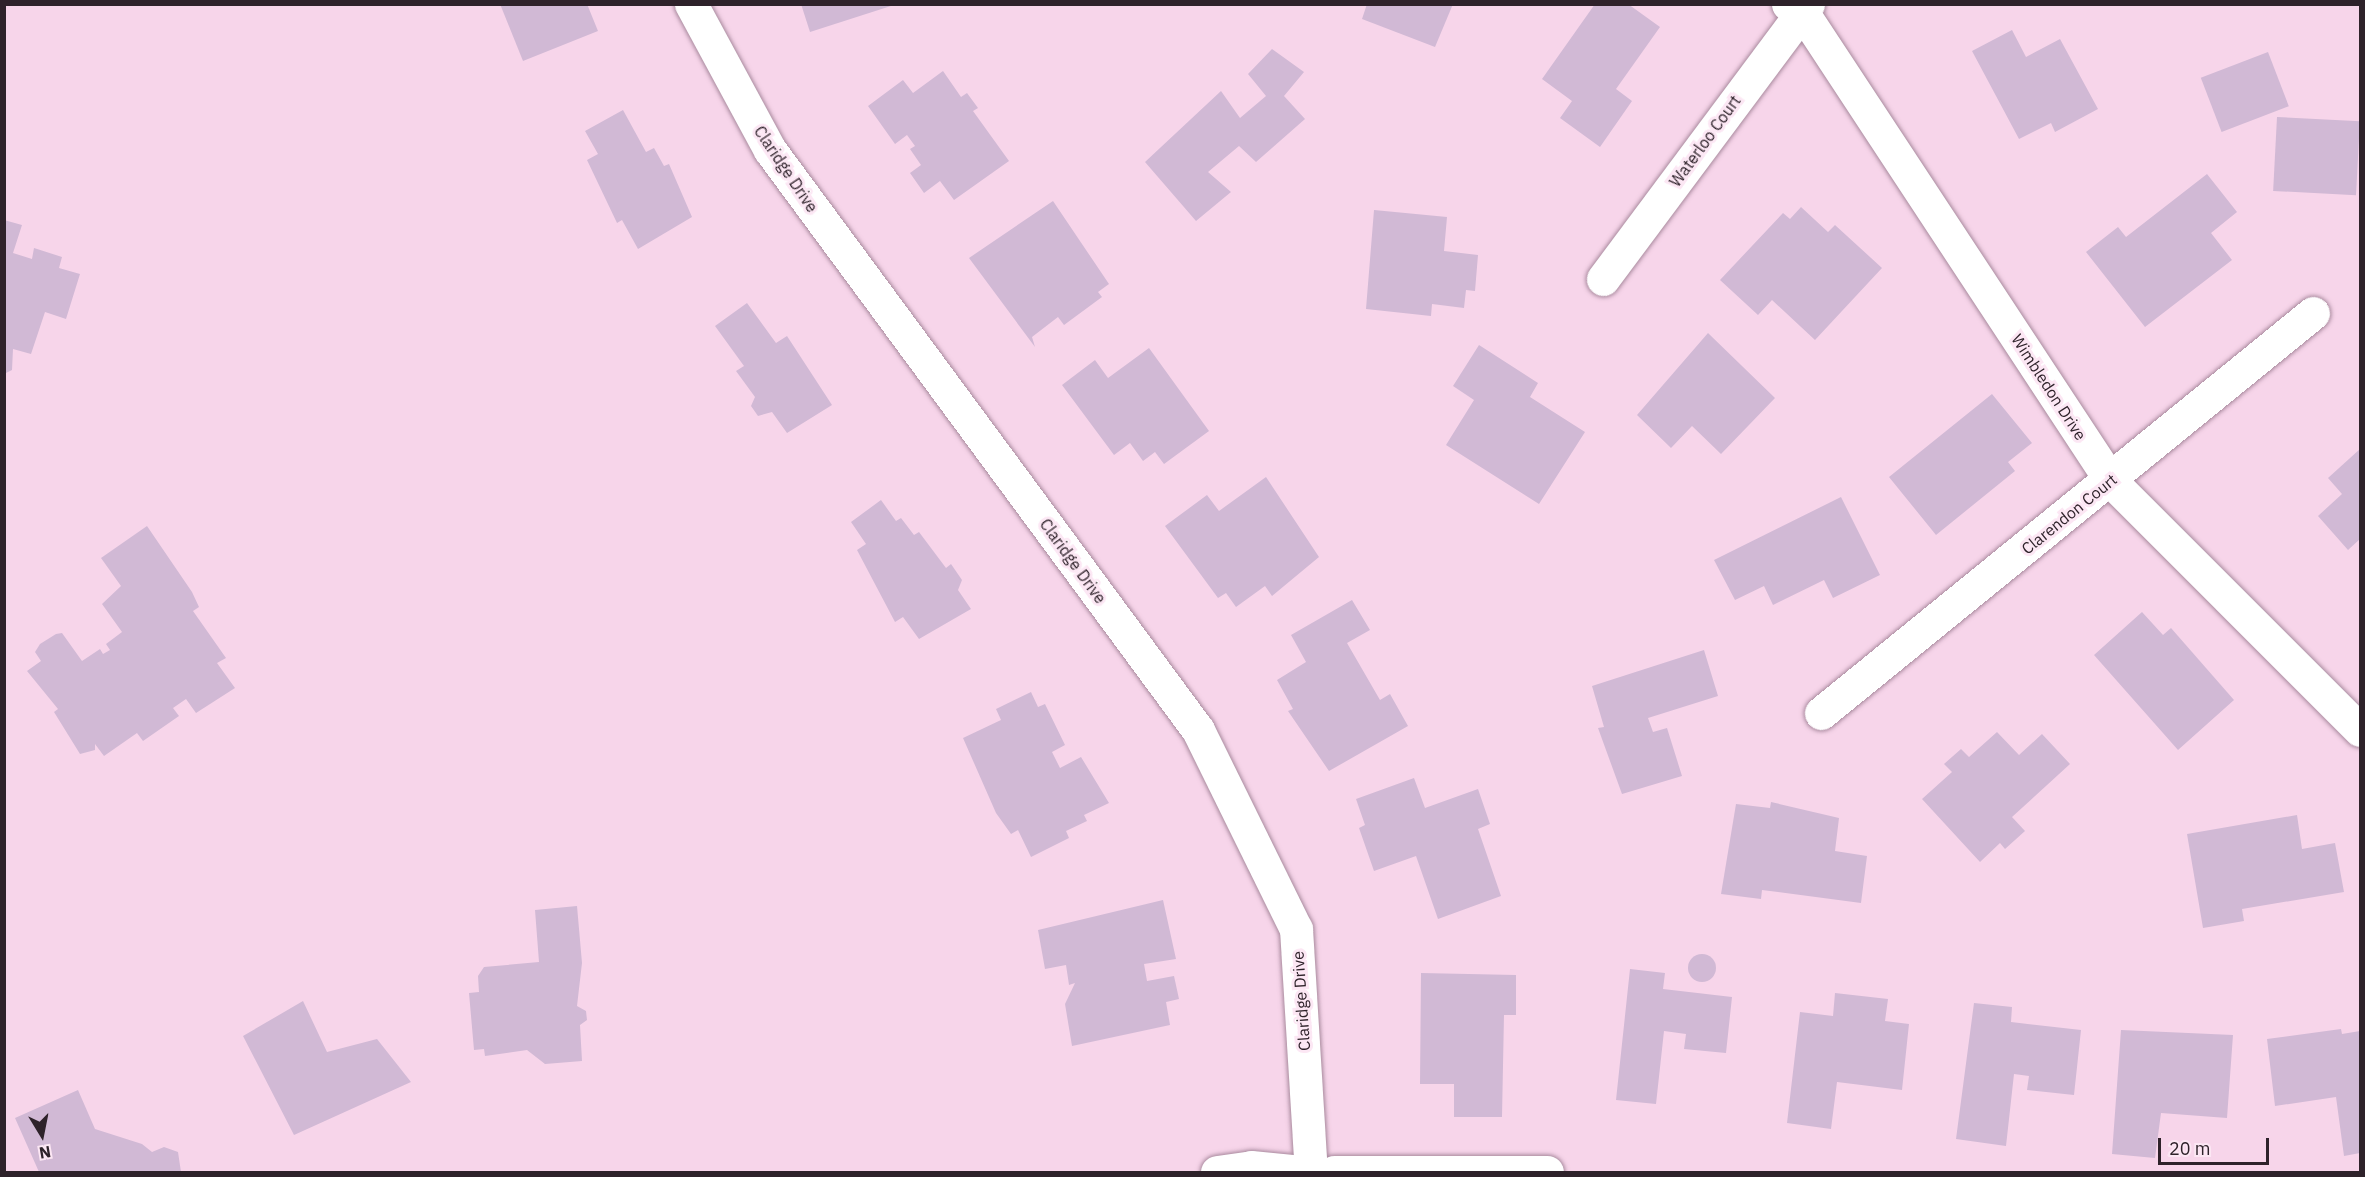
<!DOCTYPE html>
<html>
<head>
<meta charset="utf-8">
<style>
  body { margin:0 }
  #map { position:relative; width:2365px; height:1177px; overflow:hidden; background:#f7d5ea; font-family:"IBM Plex Sans",sans-serif }
  div>[style] { position:absolute }
  [style*='--x'] { left:calc(var(--x)*1px); top:calc(var(--y)*1px); width:calc(var(--w)*1px); rotate:calc(var(--a)*1deg) }
  .building>* { inset:0; background:#d1b9d5; transform-origin:0 0 }
  .round { border-radius:50% }
  .roads { filter:drop-shadow(0 0 2px #a98a9e) drop-shadow(0 0 2px #a98a9e) }
  .minor>* { height:33px; margin:-16.5px; padding:0 16.5px; transform-origin:16.5px; border-radius:16.5px; background:#fff }
  span { translate:-50% -50%; white-space:nowrap; text-align:center; line-height:1.15; -webkit-text-stroke:6px #fce7f4; paint-order:stroke }
  .street-label { font-size:16px; color:#2e222a }
  .frame { position:absolute; inset:0; border:6px solid #2e222a; pointer-events:none }
  .north { position:absolute; left:12px; top:1105px; width:60px; height:60px; -webkit-text-stroke:4px #fce7f4; paint-order:stroke; rotate:170deg; font-size:16px; font-weight:700; line-height:24px; text-align:center; color:#2e222a }
  .north::after { content:''; display:block; margin:auto; width:21px; height:27px; background:#2e222a; clip-path:polygon(50% 0,100% 100%,50% 72%,0 100%) }
  .scale { position:absolute; left:2158px; top:1138px; width:111px; height:27px; box-sizing:border-box; border:3px solid #2e222a; border-top:0; padding-left:8px; font-size:18px; line-height:21px; white-space:nowrap; color:#2e222a; -webkit-text-stroke:4px #fce7f4; paint-order:stroke }
</style>
</head>
<body>
<div id="map">
  <div class="building">
    <i style="clip-path:polygon(500px 4px,587px 4px,598px 31px,523px 61px)"></i>
    <i style="clip-path:polygon(801px 4px,894px 4px,894px 5px,810px 32px)"></i>
    <i style="clip-path:polygon(1367px 4px,1453px 4px,1435px 47px,1362px 19px)"></i>
    <i style="clip-path:polygon(1595px 4px,1628px 4px,1660px 27px,1616px 89px,1632px 101px,1600px 147px,1560px 118px,1572px 101px,1542px 79px)"></i>
    <i style="clip-path:polygon(2012px 30px,2026px 57px,2060px 39px,2098px 109px,2055px 132px,2051px 123px,2019px 139px,1972px 51px)"></i>
    <i style="clip-path:polygon(1272px 49px,1304px 72px,1284px 96px,1305px 119px,1256px 162px,1239px 146px,1208px 172px,1231px 192px,1196px 221px,1145px 162px,1221px 91px,1240px 118px,1266px 96px,1248px 74px)"></i>
    <i style="left:2268px;top:52px;width:58px;height:72px;rotate:69deg"></i>
    <i style="clip-path:polygon(943px 71px,961px 97px,967px 93px,978px 108px,973px 111px,1009px 161px,954px 200px,940px 181px,924px 193px,910px 173px,921px 165px,910px 149px,915px 146px,907px 135px,895px 144px,868px 106px,903px 80px,913px 93px)"></i>
    <i style="clip-path:polygon(623px 110px,646px 152px,654px 148px,664px 166px,669px 164px,692px 217px,638px 249px,622px 220px,617px 223px,587px 160px,598px 154px,585px 131px)"></i>
    <i style="left:2277px;top:117px;width:83px;height:74px;rotate:3deg"></i>
    <i style="clip-path:polygon(2207px 174px,2237px 212px,2211px 233px,2232px 260px,2145px 327px,2086px 252px,2118px 227px,2126px 237px)"></i>
    <i style="clip-path:polygon(1053px 201px,1109px 284px,1098px 292px,1102px 297px,1064px 325px,1058px 317px,1032px 337px,1035px 347px,969px 258px)"></i>
    <i style="clip-path:polygon(1801px 207px,1828px 232px,1835px 225px,1882px 268px,1815px 340px,1772px 300px,1758px 315px,1720px 280px,1783px 213px,1790px 219px)"></i>
    <i style="clip-path:polygon(1374px 210px,1447px 217px,1444px 251px,1478px 255px,1475px 291px,1466px 290px,1464px 308px,1432px 304px,1431px 316px,1366px 309px)"></i>
    <i style="clip-path:polygon(4px 220px,22px 225px,13px 253px,32px 259px,34px 248px,62px 257px,59px 268px,80px 274px,66px 319px,45px 312px,31px 354px,13px 349px,12px 370px,4px 374px)"></i>
    <i style="clip-path:polygon(747px 303px,776px 343px,787px 336px,832px 405px,787px 433px,772px 412px,758px 416px,751px 406px,755px 397px,736px 371px,744px 366px,715px 326px)"></i>
    <i style="clip-path:polygon(1708px 333px,1775px 398px,1721px 454px,1692px 426px,1671px 448px,1637px 415px)"></i>
    <i style="clip-path:polygon(1479px 345px,1538px 383px,1530px 397px,1585px 432px,1539px 504px,1446px 445px,1474px 400px,1453px 386px)"></i>
    <i style="clip-path:polygon(1149px 348px,1209px 431px,1164px 464px,1155px 452px,1143px 461px,1130px 443px,1114px 455px,1062px 385px,1095px 360px,1108px 378px)"></i>
    <i style="clip-path:polygon(1992px 394px,2032px 443px,2008px 462px,2015px 471px,1936px 535px,1889px 477px)"></i>
    <i style="clip-path:polygon(2360px 449px,2360px 539px,2348px 550px,2318px 516px,2342px 494px,2328px 478px)"></i>
    <i style="clip-path:polygon(1266px 477px,1319px 557px,1272px 596px,1265px 586px,1236px 607px,1226px 593px,1218px 598px,1165px 526px,1207px 495px,1219px 511px)"></i>
    <i style="clip-path:polygon(1841px 497px,1880px 575px,1833px 598px,1824px 580px,1773px 605px,1764px 586px,1735px 600px,1714px 560px)"></i>
    <i style="clip-path:polygon(881px 500px,896px 521px,901px 518px,914px 535px,919px 532px,946px 568px,951px 564px,962px 580px,958px 590px,971px 609px,919px 639px,903px 617px,895px 622px,857px 550px,866px 544px,851px 522px)"></i>
    <i style="clip-path:polygon(147px 526px,192px 592px,199px 607px,193px 611px,226px 658px,217px 663px,235px 688px,196px 713px,186px 699px,173px 708px,179px 716px,143px 741px,137px 733px,104px 756px,95px 744px,95px 750px,80px 754px,54px 712px,58px 709px,27px 671px,41px 661px,35px 652px,40px 644px,56px 634px,62px 633px,82px 661px,100px 649px,103px 654px,110px 650px,106px 644px,122px 632px,102px 604px,121px 586px,101px 558px)"></i>
    <i style="clip-path:polygon(1352px 600px,1370px 630px,1347px 643px,1380px 700px,1390px 694px,1408px 726px,1329px 771px,1288px 711px,1293px 709px,1277px 680px,1306px 662px,1291px 635px)"></i>
    <i style="clip-path:polygon(2142px 612px,2163px 635px,2171px 628px,2234px 700px,2178px 750px,2094px 655px)"></i>
    <i style="clip-path:polygon(1704px 650px,1718px 696px,1648px 718px,1653px 732px,1667px 728px,1682px 776px,1622px 794px,1598px 728px,1604px 727px,1592px 686px)"></i>
    <i style="clip-path:polygon(1031px 692px,1038px 707px,1045px 704px,1065px 745px,1052px 752px,1060px 768px,1081px 757px,1109px 803px,1084px 815px,1087px 821px,1066px 831px,1069px 838px,1031px 857px,1018px 830px,1011px 834px,996px 813px,963px 738px,1001px 720px,996px 709px)"></i>
    <i style="clip-path:polygon(1997px 732px,2019px 755px,2042px 734px,2070px 764px,2012px 817px,2025px 831px,2005px 849px,2000px 843px,1980px 862px,1922px 799px,1952px 772px,1944px 764px,1961px 749px,1969px 757px)"></i>
    <i style="clip-path:polygon(1414px 778px,1425px 808px,1478px 789px,1490px 824px,1478px 829px,1501px 896px,1438px 919px,1416px 856px,1374px 871px,1359px 828px,1365px 825px,1356px 799px)"></i>
    <i style="clip-path:polygon(1771px 802px,1839px 818px,1835px 851px,1867px 856px,1861px 903px,1762px 890px,1761px 899px,1721px 894px,1736px 804px,1770px 808px)"></i>
    <i style="clip-path:polygon(2297px 815px,2302px 849px,2335px 843px,2344px 892px,2242px 909px,2244px 921px,2203px 928px,2187px 834px)"></i>
    <i style="clip-path:polygon(1163px 900px,1176px 959px,1144px 964px,1147px 981px,1174px 976px,1179px 999px,1166px 1002px,1170px 1025px,1072px 1046px,1065px 1004px,1075px 983px,1069px 985px,1066px 965px,1045px 969px,1038px 930px)"></i>
    <i style="clip-path:polygon(577px 906px,582px 963px,577px 1006px,586px 1011px,587px 1020px,580px 1025px,582px 1061px,545px 1064px,527px 1050px,485px 1056px,484px 1049px,474px 1050px,469px 993px,479px 992px,478px 976px,484px 967px,539px 962px,535px 910px)"></i>
    <i class="round" style="left:1688px;top:954px;width:28px;height:28px"></i>
    <i style="clip-path:polygon(1630px 969px,1665px 973px,1663px 989px,1732px 997px,1726px 1053px,1684px 1049px,1686px 1034px,1664px 1031px,1656px 1104px,1616px 1100px)"></i>
    <i style="clip-path:polygon(1421px 973px,1516px 975px,1516px 1015px,1504px 1015px,1502px 1117px,1454px 1117px,1454px 1084px,1420px 1084px)"></i>
    <i style="clip-path:polygon(1835px 993px,1888px 999px,1885px 1021px,1909px 1024px,1902px 1090px,1837px 1082px,1831px 1129px,1787px 1123px,1800px 1012px,1833px 1016px)"></i>
    <i style="clip-path:polygon(303px 1001px,327px 1052px,377px 1039px,411px 1082px,294px 1135px,243px 1036px)"></i>
    <i style="clip-path:polygon(1974px 1003px,2012px 1007px,2011px 1022px,2081px 1030px,2074px 1095px,2027px 1090px,2029px 1076px,2014px 1074px,2006px 1146px,1956px 1139px)"></i>
    <i style="clip-path:polygon(2341px 1029px,2342px 1034px,2360px 1031px,2360px 1153px,2344px 1156px,2336px 1097px,2275px 1106px,2267px 1039px)"></i>
    <i style="clip-path:polygon(2121px 1030px,2233px 1035px,2227px 1118px,2161px 1113px,2155px 1158px,2112px 1154px)"></i>
    <i style="clip-path:polygon(78px 1090px,95px 1129px,142px 1144px,152px 1152px,164px 1147px,178px 1152px,181px 1172px,39px 1172px,15px 1118px)"></i>
  </div>
  <div class="roads">
    <div class="minor">
      <i style="--x:691;--y:4;--w:166;--a:61.6"></i>
      <i style="--x:770;--y:150;--w:721;--a:53.58"></i>
      <i style="--x:1198;--y:730;--w:222;--a:63.8"></i>
      <i style="--x:1296;--y:929;--w:243;--a:86.5"></i>
      <i style="--x:1788;--y:4;--w:14;--a:25"></i>
      <i style="--x:1801;--y:10;--w:564;--a:56.65"></i>
      <i style="--x:2111;--y:481;--w:352;--a:45"></i>
      <i style="--x:1603;--y:279;--w:343;--a:-53.3"></i>
      <i style="--x:1821;--y:713;--w:634;--a:-39.11"></i>
      <i style="--x:1217;--y:1172;--w:34;--a:-8"></i>
      <i style="--x:1251;--y:1167;--w:51;--a:5.6"></i>
      <i style="--x:1334;--y:1172;--w:213;--a:0"></i>
    </div>
  </div>
  <div class="street-label">
    <span style="left:1705px;top:141px;rotate:-54deg">Waterloo Court</span>
    <span style="left:786px;top:169px;rotate:56deg">Claridge Drive</span>
    <span style="left:2049px;top:387px;rotate:57deg">Wimbledon Drive</span>
    <span style="left:2069px;top:514px;rotate:-39deg">Clarendon Court</span>
    <span style="left:1073px;top:561px;rotate:54deg">Claridge Drive</span>
    <span style="left:1301px;top:1001px;rotate:-94deg">Claridge Drive</span>
  </div>
  <div class="frame"></div>
  <div class="north">N</div>
  <div class="scale">20 m</div>
</div>
</body>
</html>
